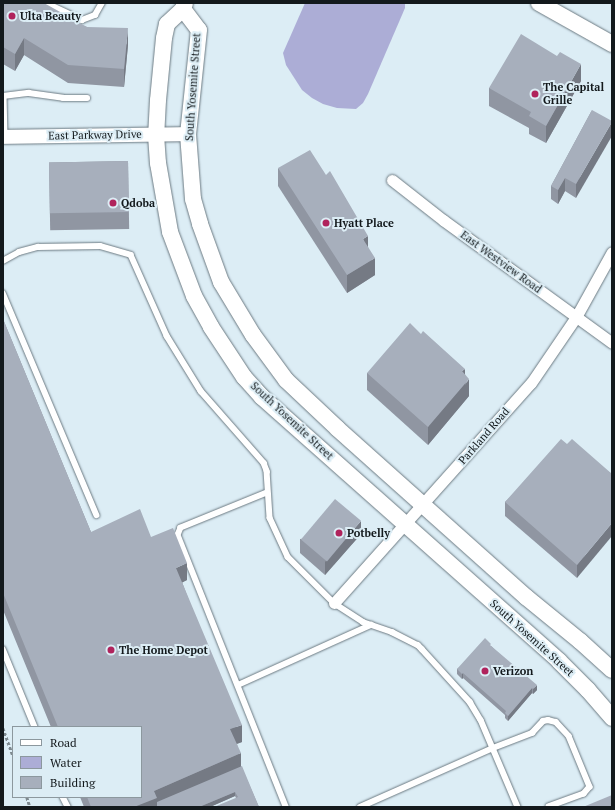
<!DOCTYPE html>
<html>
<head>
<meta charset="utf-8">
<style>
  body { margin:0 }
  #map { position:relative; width:615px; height:810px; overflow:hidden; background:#dcedf5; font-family:"PT Serif",serif }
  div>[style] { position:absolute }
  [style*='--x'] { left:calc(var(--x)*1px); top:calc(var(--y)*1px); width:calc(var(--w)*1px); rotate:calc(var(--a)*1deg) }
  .water>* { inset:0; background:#acadd6 }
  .path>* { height:2.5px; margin-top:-1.25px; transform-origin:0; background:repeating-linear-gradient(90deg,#7e8a90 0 3px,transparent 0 5px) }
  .roads { filter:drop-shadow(0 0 1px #6c7a82) drop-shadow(0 0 1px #6c7a82) }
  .service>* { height:5.5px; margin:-2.75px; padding:0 2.75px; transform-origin:2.75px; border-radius:2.75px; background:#fff }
  .minor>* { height:11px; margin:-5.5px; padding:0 5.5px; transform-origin:5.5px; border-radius:5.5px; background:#fff }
  .tertiary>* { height:14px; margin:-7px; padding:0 7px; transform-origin:7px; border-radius:7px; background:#fff }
  .secondary>* { height:16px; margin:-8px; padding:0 8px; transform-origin:8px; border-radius:8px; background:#fff }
  .wall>* { inset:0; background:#9096a2; transform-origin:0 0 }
  .shaded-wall>* { inset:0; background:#757a84 }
  .building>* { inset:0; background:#a7afbc; transform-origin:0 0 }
  .dots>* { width:11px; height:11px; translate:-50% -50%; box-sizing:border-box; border:2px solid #dcedf5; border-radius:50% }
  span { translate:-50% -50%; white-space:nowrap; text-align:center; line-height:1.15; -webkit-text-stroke:4px #dcedf5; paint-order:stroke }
  .poi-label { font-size:11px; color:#13191c; font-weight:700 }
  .left { translate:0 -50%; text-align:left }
  .street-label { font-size:11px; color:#13191c }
  .frame { position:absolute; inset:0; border:4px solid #13191c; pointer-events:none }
  .legend { position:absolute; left:12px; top:726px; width:130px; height:72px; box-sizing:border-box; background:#dcedf5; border:1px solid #8c989e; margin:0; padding:5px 7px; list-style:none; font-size:12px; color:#13191c }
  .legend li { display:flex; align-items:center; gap:8px; height:20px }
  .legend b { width:20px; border:1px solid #8c989e }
</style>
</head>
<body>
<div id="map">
  <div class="water">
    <i style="clip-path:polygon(305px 3px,405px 3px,405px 8px,368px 94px,363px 103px,356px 109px,337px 108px,323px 104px,312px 98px,302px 90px,286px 65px,283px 53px)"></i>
  </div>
  <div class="path">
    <i style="--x:3;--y:728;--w:30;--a:70"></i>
    <i style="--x:27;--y:797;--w:10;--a:73"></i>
  </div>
  <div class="roads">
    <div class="service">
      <i style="--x:46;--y:3;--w:40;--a:25"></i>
      <i style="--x:82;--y:20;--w:14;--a:-21"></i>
      <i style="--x:95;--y:15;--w:14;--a:-60"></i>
      <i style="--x:3;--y:96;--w:26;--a:-7"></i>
      <i style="--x:29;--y:93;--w:34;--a:8"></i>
      <i style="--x:63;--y:98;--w:24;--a:0"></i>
      <i style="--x:4;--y:96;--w:40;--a:88.6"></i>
      <i style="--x:3;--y:261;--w:18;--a:-29"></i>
      <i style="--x:19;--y:252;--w:20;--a:-15"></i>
      <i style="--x:38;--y:247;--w:62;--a:-0.9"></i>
      <i style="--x:100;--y:246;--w:32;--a:16"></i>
      <i style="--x:131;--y:255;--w:89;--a:66"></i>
      <i style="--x:167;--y:336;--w:65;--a:58.3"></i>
      <i style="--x:201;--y:391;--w:96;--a:48.8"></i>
      <i style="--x:264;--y:463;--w:9;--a:69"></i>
      <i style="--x:267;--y:471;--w:47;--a:86.3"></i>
      <i style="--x:270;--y:518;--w:43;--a:65.2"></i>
      <i style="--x:288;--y:557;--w:65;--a:45"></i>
      <i style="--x:334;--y:603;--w:35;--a:33"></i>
      <i style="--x:363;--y:622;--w:31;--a:19"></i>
      <i style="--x:392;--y:632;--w:29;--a:27"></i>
      <i style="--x:418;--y:645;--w:6;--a:45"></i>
      <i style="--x:422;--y:649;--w:72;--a:47.8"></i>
      <i style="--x:470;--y:702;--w:21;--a:59"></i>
      <i style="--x:481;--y:720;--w:95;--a:67"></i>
      <i style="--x:3;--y:293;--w:241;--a:67.1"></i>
      <i style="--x:267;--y:493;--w:93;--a:157.9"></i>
      <i style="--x:181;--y:528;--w:8;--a:113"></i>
      <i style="--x:178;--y:535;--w:293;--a:68.3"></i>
      <i style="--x:3;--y:649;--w:84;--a:67.7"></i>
      <i style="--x:238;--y:685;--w:146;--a:-24.3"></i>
      <i style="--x:63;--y:797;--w:11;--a:63"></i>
      <i style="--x:360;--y:807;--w:145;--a:-23.9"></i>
      <i style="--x:493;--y:748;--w:42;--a:-21"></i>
      <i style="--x:532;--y:733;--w:16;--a:-47"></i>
      <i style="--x:543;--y:721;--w:5;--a:-11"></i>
      <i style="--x:548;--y:720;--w:8;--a:14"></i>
      <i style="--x:556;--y:722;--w:19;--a:47"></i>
      <i style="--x:569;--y:736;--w:55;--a:67.6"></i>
      <i style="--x:590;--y:787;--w:9;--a:131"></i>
      <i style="--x:584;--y:794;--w:37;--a:160"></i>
    </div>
    <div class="minor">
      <i style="--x:392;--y:180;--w:65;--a:38.1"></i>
      <i style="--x:443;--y:220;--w:209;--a:36"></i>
      <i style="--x:334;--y:603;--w:295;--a:-48.2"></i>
      <i style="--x:531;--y:383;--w:80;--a:-55.7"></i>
      <i style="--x:576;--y:317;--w:74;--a:-61"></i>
    </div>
    <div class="tertiary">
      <i style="--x:3;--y:137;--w:185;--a:-0.9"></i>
    </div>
    <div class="secondary">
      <i style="--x:185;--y:3;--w:6;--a:108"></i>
      <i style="--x:183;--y:9;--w:22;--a:137"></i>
      <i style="--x:167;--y:24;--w:14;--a:102"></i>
      <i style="--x:164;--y:38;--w:62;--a:95.5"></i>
      <i style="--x:158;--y:100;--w:35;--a:93"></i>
      <i style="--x:156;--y:135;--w:28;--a:86"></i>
      <i style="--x:158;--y:163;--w:70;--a:80.1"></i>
      <i style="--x:170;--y:232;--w:68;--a:69.4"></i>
      <i style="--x:194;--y:296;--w:35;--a:61"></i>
      <i style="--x:211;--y:327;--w:60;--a:56.6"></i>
      <i style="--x:244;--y:377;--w:27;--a:48"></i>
      <i style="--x:262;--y:397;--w:397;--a:41.6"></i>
      <i style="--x:559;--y:661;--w:41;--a:45"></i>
      <i style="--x:588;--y:690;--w:37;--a:49"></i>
      <i style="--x:539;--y:3;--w:84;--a:29.3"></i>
      <i style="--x:183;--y:9;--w:26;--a:53"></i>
      <i style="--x:199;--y:30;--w:105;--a:96"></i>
      <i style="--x:188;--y:134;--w:65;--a:85.6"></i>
      <i style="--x:193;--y:199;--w:26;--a:74"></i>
      <i style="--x:200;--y:224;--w:62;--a:70.1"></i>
      <i style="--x:221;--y:282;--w:62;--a:58.9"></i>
      <i style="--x:253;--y:335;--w:56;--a:53.7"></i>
      <i style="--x:286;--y:380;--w:71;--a:43.3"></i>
      <i style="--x:338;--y:429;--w:252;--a:41.8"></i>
      <i style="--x:526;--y:597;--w:70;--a:39.2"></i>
      <i style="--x:580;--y:641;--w:43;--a:42.2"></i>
    </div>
  </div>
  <div class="wall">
    <i style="clip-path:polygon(3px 3px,87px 27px,128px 45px,124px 87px,68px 83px,24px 55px,15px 71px,3px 64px)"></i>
    <i style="clip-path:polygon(581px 81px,546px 143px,529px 134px,529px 128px,489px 106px,489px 88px)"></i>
    <i style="clip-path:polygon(592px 110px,576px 198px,565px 191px,558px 204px,551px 199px,551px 186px)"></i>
    <i style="left:128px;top:161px;width:68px;height:79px;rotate:89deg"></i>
    <i style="clip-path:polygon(278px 168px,368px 247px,375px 275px,347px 293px,278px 186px)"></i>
    <i style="clip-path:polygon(3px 319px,91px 532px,151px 537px,187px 580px,182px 582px,242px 742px,237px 744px,241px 766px,259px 807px,236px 798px,235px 796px,210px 807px,84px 807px,80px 797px,141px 797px,141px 727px,51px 727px,3px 610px)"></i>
    <i style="clip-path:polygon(367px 373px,465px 374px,469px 396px,428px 445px,367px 390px)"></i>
    <i style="clip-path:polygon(567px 444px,612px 474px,577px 578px,505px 516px,505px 502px)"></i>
    <i style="clip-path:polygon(361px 534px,325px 575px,300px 553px,300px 539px)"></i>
    <i style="left:612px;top:605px;width:15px;height:1px;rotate:90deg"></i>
    <i style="clip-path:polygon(491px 646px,537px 690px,533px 694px,532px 693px,508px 721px,505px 718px,505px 715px,463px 678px,462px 679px,457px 674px,457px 669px)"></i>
  </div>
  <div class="shaded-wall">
    <i style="clip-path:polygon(128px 28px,128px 45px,124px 87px,124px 69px)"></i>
    <i style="clip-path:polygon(24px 38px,24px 55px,15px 71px,15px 54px)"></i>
    <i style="clip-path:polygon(581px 64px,581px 81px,546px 143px,546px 126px)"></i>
    <i style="clip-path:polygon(612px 122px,612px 136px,576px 198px,576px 184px)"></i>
    <i style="clip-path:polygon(565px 178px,565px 191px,558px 204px,558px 190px)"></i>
    <i style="clip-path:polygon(368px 236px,368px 253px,363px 239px)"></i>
    <i style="clip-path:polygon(375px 258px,375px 275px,347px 293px,347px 275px)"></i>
    <i style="clip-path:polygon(465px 369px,465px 385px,469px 379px,469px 396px,428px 445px,428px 427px,462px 371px)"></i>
    <i style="clip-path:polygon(361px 521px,361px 534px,325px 575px,325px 562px)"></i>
    <i style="clip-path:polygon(612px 523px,612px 536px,577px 578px,577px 565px)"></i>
    <i style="clip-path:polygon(187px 563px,187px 580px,176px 586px,176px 568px)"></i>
    <i style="clip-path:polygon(463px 673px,463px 678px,462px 679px,462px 674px)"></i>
    <i style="clip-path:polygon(537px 685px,537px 690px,533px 694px,533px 689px)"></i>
    <i style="clip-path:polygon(532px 688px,532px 693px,508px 721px,508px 716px)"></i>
    <i style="clip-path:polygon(242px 725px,242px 742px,230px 746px,230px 729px)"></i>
    <i style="clip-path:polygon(241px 753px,241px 771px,157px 807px,134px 807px,154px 791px)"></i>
    <i style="clip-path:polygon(235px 792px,235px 796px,210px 807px,199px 807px)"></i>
  </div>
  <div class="building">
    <i style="clip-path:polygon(3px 3px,44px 3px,87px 27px,128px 28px,124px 69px,68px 65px,24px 38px,15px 54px,3px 47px)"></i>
    <i style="clip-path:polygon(521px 34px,557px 56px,560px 52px,581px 64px,546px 126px,529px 116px,531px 112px,489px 88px)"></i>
    <i style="clip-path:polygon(592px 110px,612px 121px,612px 122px,576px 184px,565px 178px,558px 190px,551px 186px)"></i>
    <i style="clip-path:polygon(310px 150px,326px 175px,330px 171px,368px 236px,363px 239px,375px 258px,347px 275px,278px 168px)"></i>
    <i style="left:128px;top:161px;width:51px;height:79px;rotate:89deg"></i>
    <i style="clip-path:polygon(3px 319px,91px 532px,140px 509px,151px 537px,173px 528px,187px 563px,176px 568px,242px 725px,230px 729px,241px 753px,154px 791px,157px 798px,134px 807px,91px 807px,87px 797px,141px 797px,141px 727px,58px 727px,3px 593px)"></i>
    <i style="clip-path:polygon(410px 323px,421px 334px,423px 331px,465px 369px,462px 371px,469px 379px,428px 427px,367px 373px)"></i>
    <i style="clip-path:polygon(561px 439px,567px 444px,572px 439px,612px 474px,612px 523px,577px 565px,505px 502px)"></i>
    <i style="left:335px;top:499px;width:34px;height:53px;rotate:40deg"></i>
    <i style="clip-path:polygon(485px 638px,491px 644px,490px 645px,537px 685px,533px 689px,532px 688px,508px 716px,505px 713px,506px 711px,463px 673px,462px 674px,457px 669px)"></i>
    <i style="clip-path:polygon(242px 766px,259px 807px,214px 807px,238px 797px,235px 792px,199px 807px,157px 807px,157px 802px)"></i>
    <i style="clip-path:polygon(612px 795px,612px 807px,583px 807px)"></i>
  </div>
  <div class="dots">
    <i style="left:12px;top:16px;background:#b0235c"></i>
    <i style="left:535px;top:94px;background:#b0235c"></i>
    <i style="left:113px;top:203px;background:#b0235c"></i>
    <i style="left:326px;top:223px;background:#b0235c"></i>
    <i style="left:339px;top:533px;background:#b0235c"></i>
    <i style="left:111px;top:650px;background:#b0235c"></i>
    <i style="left:485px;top:671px;background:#b0235c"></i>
  </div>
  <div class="poi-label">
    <span class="left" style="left:20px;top:16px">Ulta Beauty</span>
    <span class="left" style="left:543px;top:94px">The Capital<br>Grille</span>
    <span class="left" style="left:121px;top:203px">Qdoba</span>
    <span class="left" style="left:334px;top:223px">Hyatt Place</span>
    <span class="left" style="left:347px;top:533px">Potbelly</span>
    <span class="left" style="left:119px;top:650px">The Home Depot</span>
    <span class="left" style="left:493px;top:671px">Verizon</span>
  </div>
  <div class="street-label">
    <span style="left:193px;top:87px;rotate:-86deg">South Yosemite Street</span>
    <span style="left:95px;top:135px;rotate:-1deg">East Parkway Drive</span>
    <span style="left:501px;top:262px;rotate:36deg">East Westview Road</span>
    <span style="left:292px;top:421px;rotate:43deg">South Yosemite Street</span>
    <span style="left:484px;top:436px;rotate:-49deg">Parkland Road</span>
    <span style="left:532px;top:638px;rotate:42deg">South Yosemite Street</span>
  </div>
  <div class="frame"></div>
  <ul class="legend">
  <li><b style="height:5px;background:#fff"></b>Road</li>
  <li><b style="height:11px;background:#acadd6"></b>Water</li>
  <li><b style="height:11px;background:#a7afbc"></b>Building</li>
  </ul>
</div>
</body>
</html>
